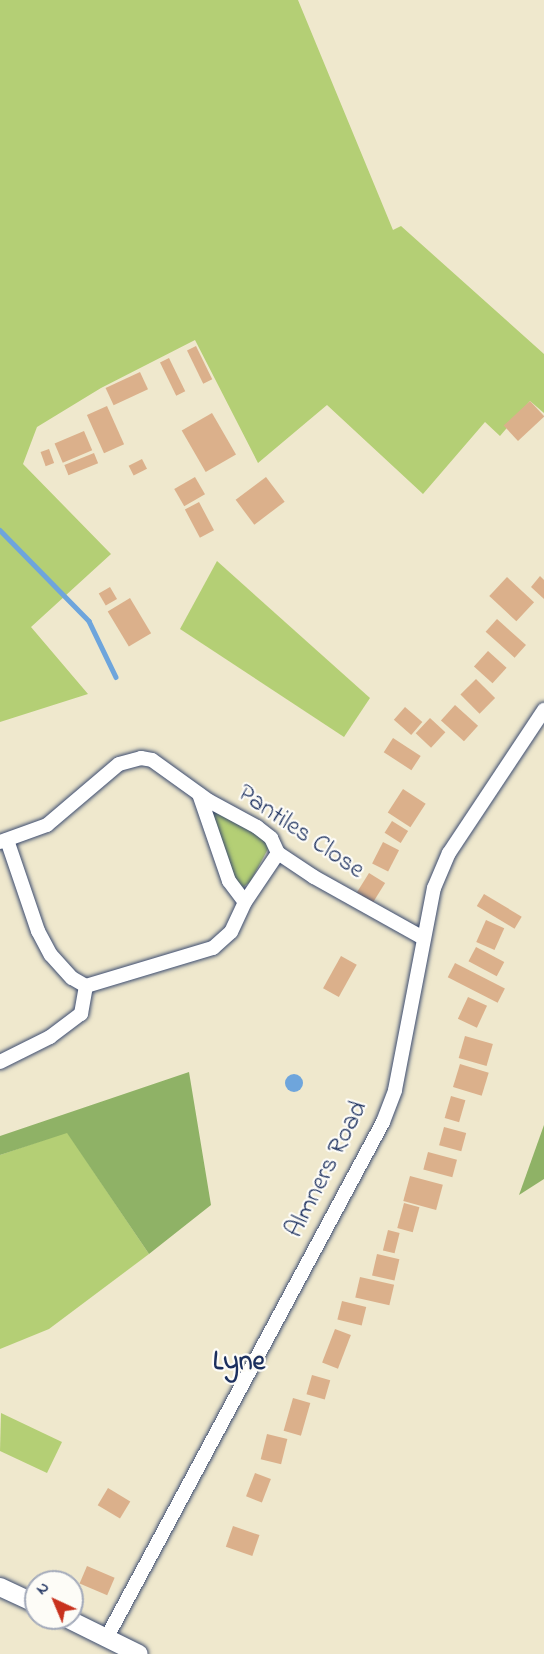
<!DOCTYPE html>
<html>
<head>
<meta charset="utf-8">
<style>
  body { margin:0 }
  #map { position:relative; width:544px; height:1654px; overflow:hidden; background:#efe8cd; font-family:"Indie Flower",sans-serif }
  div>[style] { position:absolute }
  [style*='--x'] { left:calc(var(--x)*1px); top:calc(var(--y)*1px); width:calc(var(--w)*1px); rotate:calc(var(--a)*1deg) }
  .green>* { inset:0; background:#b4cf75 }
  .forest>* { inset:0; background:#8fb266 }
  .water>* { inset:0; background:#6ea5dc }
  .round { border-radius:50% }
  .stream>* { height:4.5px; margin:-2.25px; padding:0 2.25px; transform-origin:2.25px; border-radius:2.25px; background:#6ea5dc }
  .building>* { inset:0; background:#dbb08b; transform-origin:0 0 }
  .roads { filter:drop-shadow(0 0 2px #3b4b6f) drop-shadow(0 0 2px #3b4b6f) }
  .street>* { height:14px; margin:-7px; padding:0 7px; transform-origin:7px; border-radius:7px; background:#fff }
  .secondary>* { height:18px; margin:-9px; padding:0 9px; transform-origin:9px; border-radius:9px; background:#fff }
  span { translate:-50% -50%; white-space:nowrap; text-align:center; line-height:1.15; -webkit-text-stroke:4.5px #fdfcf7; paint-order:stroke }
  .street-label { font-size:26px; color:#1b2f5e }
  .quarter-label { font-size:28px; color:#1b2f5e; font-weight:700 }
  .north { position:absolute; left:24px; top:1570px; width:60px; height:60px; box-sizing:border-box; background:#fdfcf7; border:2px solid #a3aaba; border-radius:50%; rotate:316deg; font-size:16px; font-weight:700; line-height:24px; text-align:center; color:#1b2f5e }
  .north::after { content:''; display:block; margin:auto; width:21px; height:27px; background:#c8321e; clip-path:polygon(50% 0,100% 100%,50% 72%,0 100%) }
</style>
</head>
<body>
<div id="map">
  <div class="green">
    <i style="clip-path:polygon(0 0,298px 0,393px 230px,401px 226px,544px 354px,544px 413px,530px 401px,500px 436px,485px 422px,423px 494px,327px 405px,258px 463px,195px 340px,101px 388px,37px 427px,23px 464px,111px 554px,31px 627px,88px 694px,0 722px)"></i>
    <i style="clip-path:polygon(217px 561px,370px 698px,344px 737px,180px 629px)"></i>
    <i style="clip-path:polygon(210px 807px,262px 836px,269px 847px,250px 882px,243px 887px,236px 883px)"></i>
    <i style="clip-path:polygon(67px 1132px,149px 1254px,49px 1329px,0 1349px,0 1155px)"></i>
    <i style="clip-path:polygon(1px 1413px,62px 1442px,47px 1473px,0 1451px)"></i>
  </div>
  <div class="forest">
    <i style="clip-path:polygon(189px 1072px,211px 1205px,149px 1254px,67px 1133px,0 1155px,0 1136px)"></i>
    <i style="clip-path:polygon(544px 1125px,544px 1179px,519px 1195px)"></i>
  </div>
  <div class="water">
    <i class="round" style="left:285px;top:1074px;width:18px;height:18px"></i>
  </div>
  <div class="stream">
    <i style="--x:0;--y:530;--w:127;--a:45.6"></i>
    <i style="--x:89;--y:621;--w:62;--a:64.3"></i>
  </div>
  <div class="building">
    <i style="left:196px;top:346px;width:37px;height:10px;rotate:64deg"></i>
    <i style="left:169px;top:358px;width:37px;height:10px;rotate:64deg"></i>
    <i style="left:140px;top:372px;width:19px;height:38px;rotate:65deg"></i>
    <i style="left:530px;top:401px;width:21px;height:36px;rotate:47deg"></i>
    <i style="left:107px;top:406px;width:42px;height:22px;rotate:66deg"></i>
    <i style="left:212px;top:413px;width:48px;height:35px;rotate:60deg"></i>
    <i style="left:84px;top:431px;width:21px;height:32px;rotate:67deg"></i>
    <i style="left:49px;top:449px;width:15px;height:9px;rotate:70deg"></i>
    <i style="left:94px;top:453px;width:11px;height:32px;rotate:68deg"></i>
    <i style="left:142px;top:459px;width:11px;height:15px;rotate:63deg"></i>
    <i style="left:195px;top:477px;width:20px;height:24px;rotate:60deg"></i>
    <i style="left:266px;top:477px;width:31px;height:38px;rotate:53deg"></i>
    <i style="left:199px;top:502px;width:32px;height:16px;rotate:62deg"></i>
    <i style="clip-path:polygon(540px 576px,544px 580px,544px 599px,531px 587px)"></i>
    <i style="left:507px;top:577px;width:37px;height:26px;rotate:43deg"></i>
    <i style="left:110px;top:587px;width:14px;height:13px;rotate:60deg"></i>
    <i style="left:130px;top:598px;width:41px;height:26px;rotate:59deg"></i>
    <i style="left:497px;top:619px;width:39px;height:17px;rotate:42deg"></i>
    <i style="left:488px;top:651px;width:25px;height:21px;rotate:42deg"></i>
    <i style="left:476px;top:679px;width:27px;height:22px;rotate:45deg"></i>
    <i style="left:455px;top:705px;width:31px;height:21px;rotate:42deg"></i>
    <i style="left:405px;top:707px;width:23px;height:17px;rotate:41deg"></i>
    <i style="left:430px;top:718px;width:21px;height:21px;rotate:43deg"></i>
    <i style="left:393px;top:738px;width:33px;height:17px;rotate:33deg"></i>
    <i style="left:403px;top:789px;width:27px;height:28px;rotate:33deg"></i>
    <i style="left:392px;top:821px;width:19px;height:14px;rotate:32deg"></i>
    <i style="left:383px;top:842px;width:18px;height:24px;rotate:27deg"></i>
    <i style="left:369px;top:873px;width:19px;height:23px;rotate:32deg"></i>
    <i style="left:484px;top:894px;width:44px;height:14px;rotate:31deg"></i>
    <i style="left:486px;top:920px;width:20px;height:24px;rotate:24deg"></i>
    <i style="left:476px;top:947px;width:32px;height:16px;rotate:28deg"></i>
    <i style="left:341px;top:956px;width:18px;height:37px;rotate:29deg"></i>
    <i style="left:455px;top:963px;width:56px;height:16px;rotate:27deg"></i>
    <i style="left:468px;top:997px;width:21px;height:24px;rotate:25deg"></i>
    <i style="left:465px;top:1036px;width:29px;height:23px;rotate:16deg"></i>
    <i style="left:460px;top:1064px;width:30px;height:24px;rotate:17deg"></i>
    <i style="left:451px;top:1096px;width:15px;height:23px;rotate:16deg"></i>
    <i style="left:444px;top:1127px;width:23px;height:19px;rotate:15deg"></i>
    <i style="left:428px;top:1152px;width:30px;height:18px;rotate:15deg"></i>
    <i style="left:410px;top:1176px;width:34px;height:26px;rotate:15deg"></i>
    <i style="left:404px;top:1203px;width:16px;height:26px;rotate:15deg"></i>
    <i style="left:388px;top:1230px;width:12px;height:21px;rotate:14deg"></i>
    <i style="left:377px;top:1254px;width:23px;height:22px;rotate:13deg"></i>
    <i style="left:360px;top:1277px;width:35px;height:21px;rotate:13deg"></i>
    <i style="left:342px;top:1301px;width:25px;height:19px;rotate:14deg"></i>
    <i style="left:335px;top:1329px;width:17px;height:36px;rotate:21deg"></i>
    <i style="left:312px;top:1375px;width:19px;height:20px;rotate:16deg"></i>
    <i style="left:293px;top:1398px;width:18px;height:34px;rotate:16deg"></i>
    <i style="left:267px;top:1434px;width:21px;height:26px;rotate:14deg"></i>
    <i style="left:255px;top:1473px;width:17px;height:25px;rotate:21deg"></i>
    <i style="left:108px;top:1488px;width:26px;height:20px;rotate:31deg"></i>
    <i style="left:233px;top:1526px;width:28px;height:22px;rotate:19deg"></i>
    <i style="left:87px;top:1566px;width:30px;height:19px;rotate:23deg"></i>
  </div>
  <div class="roads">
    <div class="street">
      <i style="--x:199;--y:794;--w:92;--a:71"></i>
      <i style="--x:229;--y:881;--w:26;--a:53"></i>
      <i style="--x:7;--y:840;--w:96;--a:71.2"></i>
      <i style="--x:38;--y:931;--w:27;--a:62"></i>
      <i style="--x:51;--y:955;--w:31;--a:48"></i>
      <i style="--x:72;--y:978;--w:16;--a:30"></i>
      <i style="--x:86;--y:986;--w:133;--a:-16.7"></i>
      <i style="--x:213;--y:948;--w:24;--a:-42"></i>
      <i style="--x:231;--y:932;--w:33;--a:-65"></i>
      <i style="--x:245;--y:902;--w:59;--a:-56"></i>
      <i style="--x:0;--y:842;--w:50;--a:-19.9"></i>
      <i style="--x:47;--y:825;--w:94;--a:-40.3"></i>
      <i style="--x:119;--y:764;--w:23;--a:-15"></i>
      <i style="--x:141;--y:758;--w:11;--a:10"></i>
      <i style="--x:152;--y:760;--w:70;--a:35.7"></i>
      <i style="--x:209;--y:801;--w:55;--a:28.4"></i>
      <i style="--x:257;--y:827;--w:18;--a:38"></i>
      <i style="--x:271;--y:838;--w:17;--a:65"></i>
      <i style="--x:278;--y:853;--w:43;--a:33.7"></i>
      <i style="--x:314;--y:877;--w:125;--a:29.2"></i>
      <i style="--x:0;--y:1062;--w:56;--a:-26.6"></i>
      <i style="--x:50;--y:1037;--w:39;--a:-37"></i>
      <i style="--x:81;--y:1014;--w:28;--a:-80"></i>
      <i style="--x:107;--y:1637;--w:584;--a:-61.81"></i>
      <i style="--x:383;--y:1122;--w:34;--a:-69"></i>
      <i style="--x:395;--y:1090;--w:206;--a:-79.1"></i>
      <i style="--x:434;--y:888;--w:38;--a:-67"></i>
      <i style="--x:449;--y:853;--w:172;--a:-56.4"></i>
    </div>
    <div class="secondary">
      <i style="--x:0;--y:1587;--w:40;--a:25"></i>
      <i style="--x:66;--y:1618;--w:81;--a:26.3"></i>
    </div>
  </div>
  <div class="street-label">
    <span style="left:300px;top:833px;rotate:34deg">Pantiles Close</span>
    <span style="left:328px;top:1170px;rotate:-63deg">Almners Road</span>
  </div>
  <div class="quarter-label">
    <span style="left:239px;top:1363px">Lyne</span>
  </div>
  <div class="north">N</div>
</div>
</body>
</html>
